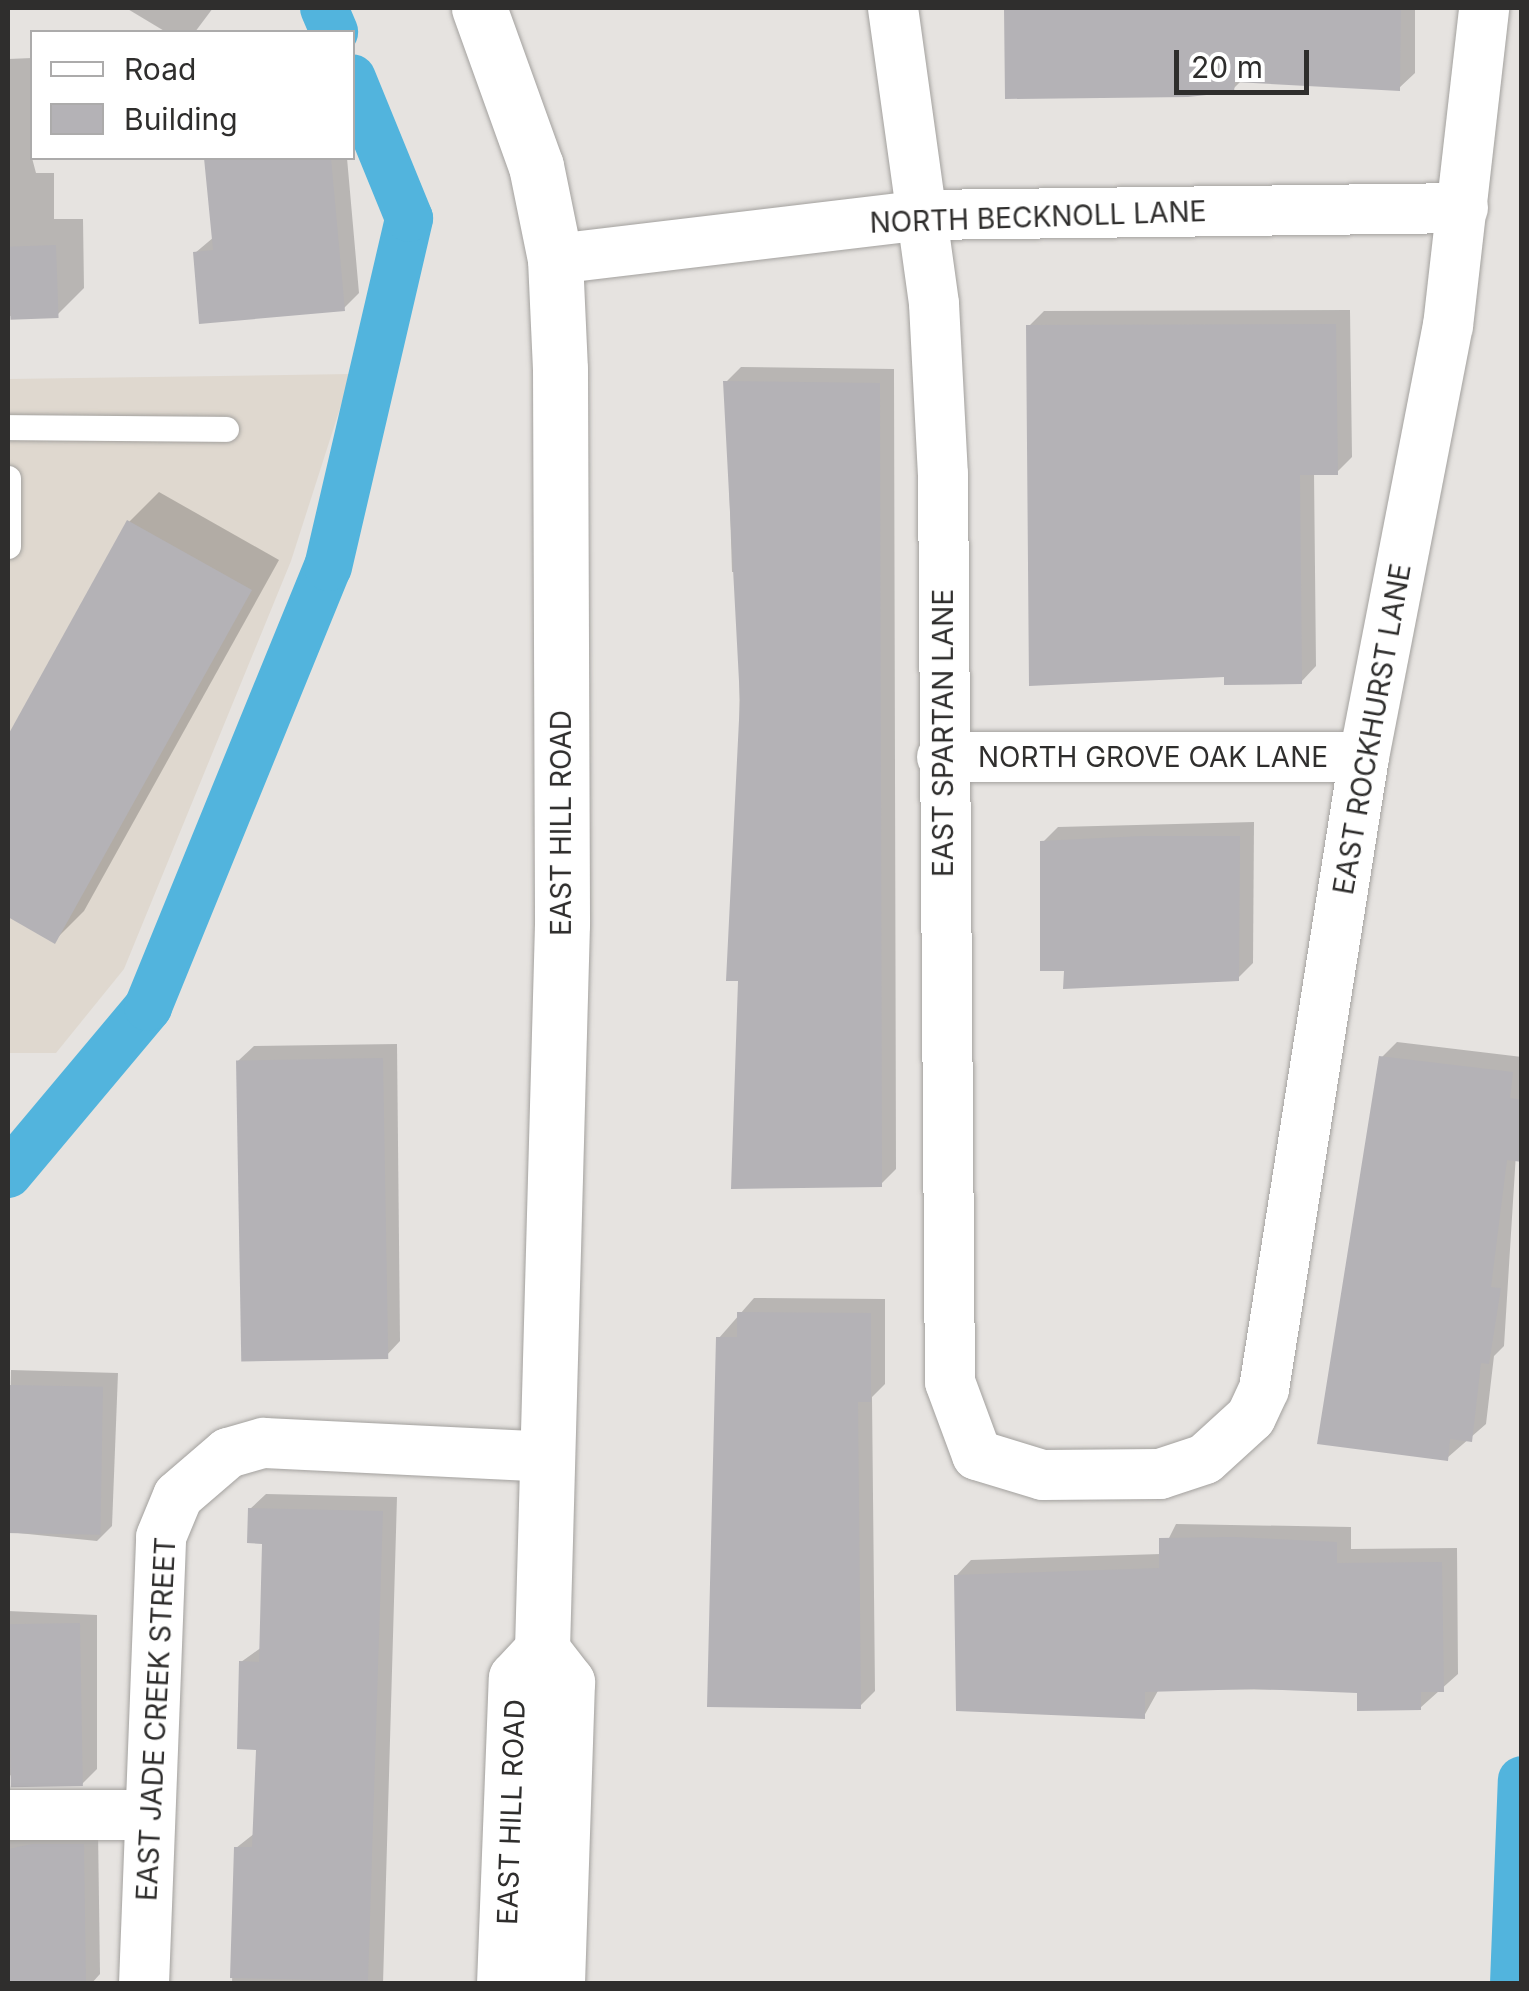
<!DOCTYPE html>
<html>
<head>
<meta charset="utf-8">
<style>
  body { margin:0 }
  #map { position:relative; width:1529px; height:1991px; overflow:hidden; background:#e6e3e0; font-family:Inter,sans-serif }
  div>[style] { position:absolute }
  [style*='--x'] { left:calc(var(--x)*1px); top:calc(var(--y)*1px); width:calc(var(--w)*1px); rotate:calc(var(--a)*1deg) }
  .built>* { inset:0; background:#dfd8cf }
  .shadow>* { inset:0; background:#0003 }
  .canal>* { height:48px; margin:-24px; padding:0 24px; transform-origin:24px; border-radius:24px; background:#52b4dd }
  .building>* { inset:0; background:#b4b2b6; transform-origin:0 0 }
  .roads { filter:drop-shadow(0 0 2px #a3a19e) drop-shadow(0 0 2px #a3a19e) }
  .service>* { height:25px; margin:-12.5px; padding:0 12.5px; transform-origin:12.5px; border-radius:12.5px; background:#fff }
  .minor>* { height:50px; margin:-25px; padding:0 25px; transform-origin:25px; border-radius:25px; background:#fff }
  .tertiary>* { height:55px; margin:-27.5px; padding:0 27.5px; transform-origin:27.5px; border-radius:27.5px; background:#fff }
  span { translate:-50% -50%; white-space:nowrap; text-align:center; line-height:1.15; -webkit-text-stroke:8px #fff; paint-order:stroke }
  .street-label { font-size:28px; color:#2f2e2d }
  .frame { position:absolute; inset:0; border:10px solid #2f2e2d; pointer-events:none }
  .legend { position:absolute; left:30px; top:30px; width:325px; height:130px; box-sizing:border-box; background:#fff; border:2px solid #acabab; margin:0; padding:12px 18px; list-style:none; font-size:30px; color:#2f2e2d }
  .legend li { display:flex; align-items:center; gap:20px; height:50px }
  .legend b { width:50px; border:2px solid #acabab }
  .scale { position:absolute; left:1174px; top:50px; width:135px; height:45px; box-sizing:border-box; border:5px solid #2f2e2d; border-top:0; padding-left:12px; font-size:30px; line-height:35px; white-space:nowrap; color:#2f2e2d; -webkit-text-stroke:8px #fff; paint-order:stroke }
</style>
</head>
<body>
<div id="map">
  <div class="built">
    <i style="clip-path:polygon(351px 374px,291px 561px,124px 969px,56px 1053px,8px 1053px,8px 379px)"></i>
  </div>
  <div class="shadow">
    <i style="clip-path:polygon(126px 8px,213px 8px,195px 32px,166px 32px)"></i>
    <i style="clip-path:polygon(1007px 8px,1415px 8px,1415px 73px,1399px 88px,1242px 80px,1233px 89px,1008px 96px)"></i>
    <i style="clip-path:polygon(32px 58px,32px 158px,36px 173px,54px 173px,54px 219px,83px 219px,84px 288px,57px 315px,8px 316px,8px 59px)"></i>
    <i style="clip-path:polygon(206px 158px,347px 158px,359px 293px,344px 308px,195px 253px,214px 237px)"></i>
    <i style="clip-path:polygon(1350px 310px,1352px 457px,1337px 472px,1314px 472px,1316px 666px,1301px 682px,1226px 675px,1029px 326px,1044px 311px)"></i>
    <i style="clip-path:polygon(741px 367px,894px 369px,896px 1169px,881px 1184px,741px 978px,729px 978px,740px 820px,739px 572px,732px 572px,726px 382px)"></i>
    <i style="clip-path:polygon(159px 492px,279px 560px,84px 911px,54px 941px,8px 914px,8px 740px,129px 522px)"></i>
    <i style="clip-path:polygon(1254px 822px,1253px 963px,1238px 978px,1066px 969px,1043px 842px,1058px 827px)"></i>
    <i style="clip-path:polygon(1397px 1042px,1522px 1057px,1504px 1346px,1494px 1356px,1486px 1424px,1447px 1458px,1382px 1057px)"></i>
    <i style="clip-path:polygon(397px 1044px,400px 1341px,385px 1357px,238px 1061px,254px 1046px)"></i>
    <i style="clip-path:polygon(754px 1298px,885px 1299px,885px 1384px,872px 1397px,875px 1691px,860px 1706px,719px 1338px)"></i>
    <i style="clip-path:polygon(11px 1370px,118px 1373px,112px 1526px,97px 1541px,8px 1532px)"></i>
    <i style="clip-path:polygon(266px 1494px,397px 1497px,383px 1984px,232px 1984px,236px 1848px,255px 1833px,258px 1748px,241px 1662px,262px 1647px,265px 1541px,250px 1509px)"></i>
    <i style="clip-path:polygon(1176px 1524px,1351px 1527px,1351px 1549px,1457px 1548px,1458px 1674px,1420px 1708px,1359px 1690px,1159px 1689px,1144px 1716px,956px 1576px,971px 1560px,1161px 1554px)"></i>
    <i style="clip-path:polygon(8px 1611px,97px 1615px,97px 1769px,82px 1784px,8px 1775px)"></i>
    <i style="clip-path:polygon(8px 1830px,98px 1830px,100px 1974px,91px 1984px,8px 1984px)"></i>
  </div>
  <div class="canal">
    <i style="--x:324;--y:8;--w:26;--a:67"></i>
    <i style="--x:8;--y:1174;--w:218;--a:-50"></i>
    <i style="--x:148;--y:1007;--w:475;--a:-67.8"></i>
    <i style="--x:328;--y:567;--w:358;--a:-76.9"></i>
    <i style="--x:409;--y:218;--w:151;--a:-112.2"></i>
    <i style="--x:1514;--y:1984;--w:204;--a:-87.8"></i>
  </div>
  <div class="building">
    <i style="clip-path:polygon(1004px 8px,1401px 8px,1400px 91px,1235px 82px,1234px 92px,1188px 97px,1005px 99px)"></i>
    <i style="clip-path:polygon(204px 158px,331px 158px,345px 311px,199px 324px,193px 252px,213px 250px)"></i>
    <i style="left:56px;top:245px;width:73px;height:48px;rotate:88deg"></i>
    <i style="clip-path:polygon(1336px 324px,1338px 475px,1300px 475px,1302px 684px,1224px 685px,1224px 677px,1029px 686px,1026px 325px)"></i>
    <i style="clip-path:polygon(723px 381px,880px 383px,882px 1187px,731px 1189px,738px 981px,726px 981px,740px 700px)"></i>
    <i style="clip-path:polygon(127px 520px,252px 590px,55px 944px,8px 917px,8px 735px)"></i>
    <i style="clip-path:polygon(1142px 836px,1240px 836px,1239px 981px,1063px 989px,1064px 971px,1040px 971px,1040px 841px)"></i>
    <i style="clip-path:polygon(1379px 1056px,1513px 1072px,1510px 1098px,1522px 1100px,1522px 1162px,1507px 1160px,1491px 1287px,1501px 1288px,1489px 1364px,1481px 1363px,1472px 1442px,1450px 1439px,1448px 1461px,1317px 1444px)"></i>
    <i style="left:383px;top:1058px;width:301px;height:147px;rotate:89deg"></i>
    <i style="clip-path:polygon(737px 1312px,871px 1313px,871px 1402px,858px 1402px,861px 1709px,707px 1707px,716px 1337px,737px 1337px)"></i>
    <i style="left:8px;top:1385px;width:95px;height:148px;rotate:1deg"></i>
    <i style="clip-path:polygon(248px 1508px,383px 1511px,368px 1981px,230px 1978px,234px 1847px,252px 1847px,256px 1750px,237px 1749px,239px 1661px,259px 1662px,262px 1544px,247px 1543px)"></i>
    <i style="clip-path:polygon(1234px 1537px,1337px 1542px,1337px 1563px,1442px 1562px,1444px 1692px,1421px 1692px,1421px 1710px,1357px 1711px,1357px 1693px,1254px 1689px,1145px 1692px,1145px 1719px,956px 1711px,954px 1575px,1159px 1568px,1159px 1538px)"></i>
    <i style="left:80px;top:1623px;width:163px;height:72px;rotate:89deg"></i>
    <i style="clip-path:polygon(32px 1844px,84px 1844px,86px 1984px,8px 1984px,8px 1849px)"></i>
  </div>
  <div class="roads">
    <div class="service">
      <i style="--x:8;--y:427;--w:218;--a:0.5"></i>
      <i style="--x:8;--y:478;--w:68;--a:90"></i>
    </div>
    <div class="minor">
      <i style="--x:893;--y:8;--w:299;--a:82.1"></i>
      <i style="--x:934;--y:304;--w:170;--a:87"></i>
      <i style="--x:943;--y:474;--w:908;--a:89.56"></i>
      <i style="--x:950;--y:1382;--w:78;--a:69.7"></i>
      <i style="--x:977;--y:1455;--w:69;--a:16.9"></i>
      <i style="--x:1043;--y:1475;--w:117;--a:-0.5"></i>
      <i style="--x:1160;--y:1474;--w:47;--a:-18.4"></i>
      <i style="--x:1205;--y:1459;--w:62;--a:-42.4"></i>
      <i style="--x:1251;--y:1417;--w:31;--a:-65"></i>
      <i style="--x:1264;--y:1389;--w:640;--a:-81.01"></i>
      <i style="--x:1364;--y:757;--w:439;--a:-79"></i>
      <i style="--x:1448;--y:326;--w:320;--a:-83.5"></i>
      <i style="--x:555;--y:259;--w:372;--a:-6.8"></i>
      <i style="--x:924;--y:215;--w:539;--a:-0.74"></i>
      <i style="--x:942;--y:757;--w:422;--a:0"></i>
      <i style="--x:8;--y:1815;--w:142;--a:0"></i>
      <i style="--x:144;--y:1984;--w:447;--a:-87.8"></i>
      <i style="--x:161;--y:1537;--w:44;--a:-67.5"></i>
      <i style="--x:178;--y:1496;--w:66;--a:-40.7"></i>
      <i style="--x:228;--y:1453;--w:37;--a:-16"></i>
      <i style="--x:264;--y:1443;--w:284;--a:2.8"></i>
    </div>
    <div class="tertiary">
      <i style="--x:479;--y:8;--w:168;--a:70.2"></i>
      <i style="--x:536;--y:166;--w:95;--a:78.5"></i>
      <i style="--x:555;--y:259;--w:110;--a:87.4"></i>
      <i style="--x:560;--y:369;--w:555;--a:89.79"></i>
      <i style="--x:562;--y:924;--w:726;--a:91.58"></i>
      <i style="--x:504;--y:1984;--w:306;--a:-87.8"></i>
      <i style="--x:516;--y:1678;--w:38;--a:-47"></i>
      <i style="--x:542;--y:1650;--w:41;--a:52"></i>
      <i style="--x:567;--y:1682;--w:302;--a:91.9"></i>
    </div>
  </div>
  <div class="street-label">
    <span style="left:1038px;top:217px;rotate:-2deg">NORTH BECKNOLL LANE</span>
    <span style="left:1372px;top:729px;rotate:-80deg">EAST ROCKHURST LANE</span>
    <span style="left:943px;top:733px;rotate:-90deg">EAST SPARTAN LANE</span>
    <span style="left:1153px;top:757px">NORTH GROVE OAK LANE</span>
    <span style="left:561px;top:823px;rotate:-90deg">EAST HILL ROAD</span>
    <span style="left:156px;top:1719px;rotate:-87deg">EAST JADE CREEK STREET</span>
    <span style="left:511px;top:1812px;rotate:-88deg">EAST HILL ROAD</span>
  </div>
  <div class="frame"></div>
  <ul class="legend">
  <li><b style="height:12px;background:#fff"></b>Road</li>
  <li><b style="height:28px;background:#b4b2b6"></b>Building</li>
  </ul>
  <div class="scale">20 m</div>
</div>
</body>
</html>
